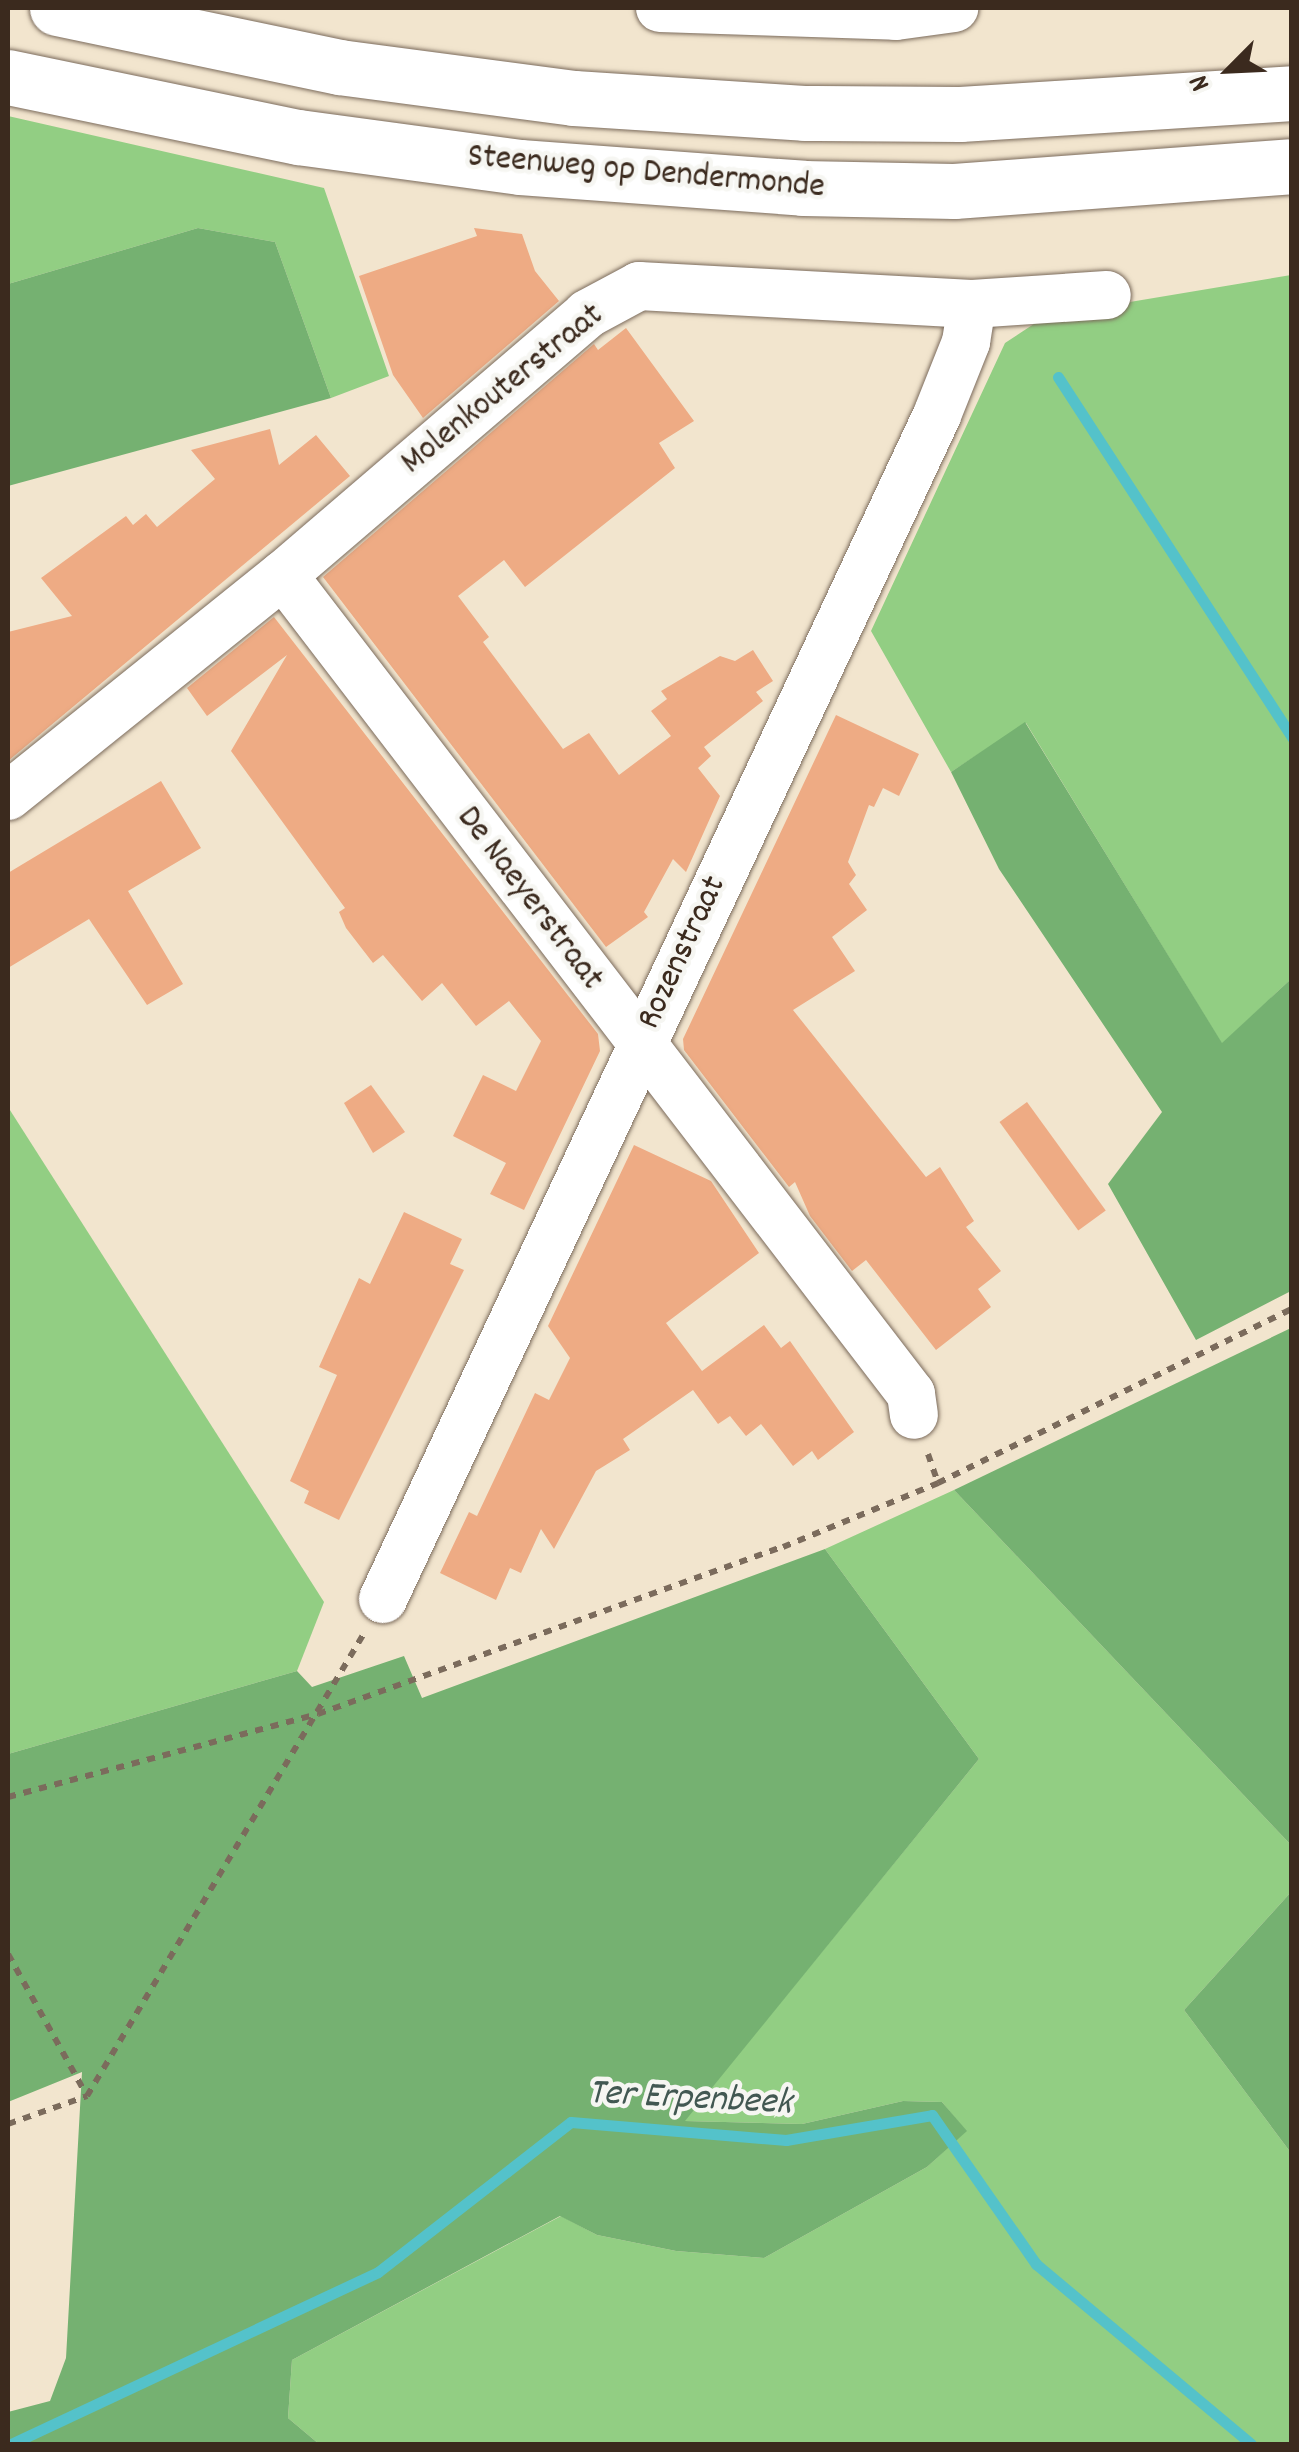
<!DOCTYPE html>
<html>
<head>
<meta charset="utf-8">
<style>
  body { margin:0 }
  #map { position:relative; width:1299px; height:2452px; overflow:hidden; background:#f2e5ce; font-family:Dekko,sans-serif }
  div>[style] { position:absolute }
  [style*='--x'] { left:calc(var(--x)*1px); top:calc(var(--y)*1px); width:calc(var(--w)*1px); rotate:calc(var(--a)*1deg) }
  .green>* { inset:0; background:#92ce83 }
  .forest>* { inset:0; background:#75b171 }
  .stream>* { height:11px; margin:-5.5px; padding:0 5.5px; transform-origin:5.5px; border-radius:5.5px; background:#54c2ca }
  .building>* { inset:0; background:#eeab84; transform-origin:0 0 }
  .path>* { height:6px; margin-top:-3px; transform-origin:0; background:repeating-linear-gradient(90deg,#7b6b5c 0 8px,transparent 0 16px) }
  .roads { filter:drop-shadow(0 0 2px #7b6b5c) drop-shadow(0 0 2px #7b6b5c) }
  .minor>* { height:48px; margin:-24px; padding:0 24px; transform-origin:24px; border-radius:24px; background:#fff }
  .secondary>* { height:55px; margin:-27.5px; padding:0 27.5px; transform-origin:27.5px; border-radius:27.5px; background:#fff }
  span { translate:-50% -50%; white-space:nowrap; text-align:center; line-height:1.15; -webkit-text-stroke:9px #f6f6f2; paint-order:stroke }
  .street-label { font-size:35px; color:#3b2a1e }
  .water-label { font-size:38px; color:#425852; font-style:italic }
  .frame { position:absolute; inset:0; border:10px solid #3b2a1e; pointer-events:none }
  .north { position:absolute; left:1179px; top:20px; width:100px; height:100px; -webkit-text-stroke:8px #f6f6f2; paint-order:stroke; rotate:246deg; font-size:28px; font-weight:700; line-height:40px; text-align:center; color:#3b2a1e }
  .north::after { content:''; display:block; margin:auto; width:35px; height:45px; background:#3b2a1e; clip-path:polygon(50% 0,100% 100%,50% 72%,0 100%) }
</style>
</head>
<body>
<div id="map">
  <div class="green">
    <i style="clip-path:polygon(8px 116px,324px 188px,389px 376px,331px 398px,275px 242px,198px 228px,8px 284px)"></i>
    <i style="clip-path:polygon(1291px 275px,1291px 979px,1222px 1044px,1026px 723px,951px 772px,871px 631px,1005px 343px,1046px 316px)"></i>
    <i style="clip-path:polygon(8px 1107px,324px 1602px,297px 1671px,8px 1754px)"></i>
    <i style="clip-path:polygon(954px 1490px,1291px 1845px,1291px 1892px,1184px 2010px,1291px 2153px,1291px 2444px,319px 2444px,288px 2418px,292px 2360px,561px 2216px,597px 2235px,676px 2251px,764px 2258px,927px 2167px,966px 2131px,942px 2102px,903px 2101px,802px 2124px,684px 2121px,979px 1759px,825px 1549px)"></i>
  </div>
  <div class="forest">
    <i style="clip-path:polygon(198px 228px,275px 242px,331px 398px,8px 486px,8px 284px)"></i>
    <i style="clip-path:polygon(1025px 722px,1222px 1043px,1291px 979px,1291px 1291px,1196px 1340px,1108px 1184px,1162px 1112px,999px 869px,951px 772px)"></i>
    <i style="clip-path:polygon(1291px 1328px,1291px 1845px,954px 1490px)"></i>
    <i style="clip-path:polygon(825px 1549px,979px 1759px,685px 2121px,802px 2124px,903px 2101px,942px 2102px,967px 2131px,927px 2167px,764px 2258px,676px 2251px,597px 2235px,560px 2216px,292px 2360px,288px 2418px,319px 2444px,8px 2444px,8px 2412px,50px 2401px,66px 2358px,82px 2072px,8px 2102px,8px 1754px,297px 1671px,312px 1687px,404px 1656px,422px 1698px)"></i>
    <i style="clip-path:polygon(1291px 1892px,1291px 2153px,1184px 2010px)"></i>
  </div>
  <div class="stream">
    <i style="--x:1058;--y:377;--w:430;--a:57"></i>
    <i style="--x:11;--y:2444;--w:405;--a:-25.1"></i>
    <i style="--x:378;--y:2272;--w:244;--a:-37.9"></i>
    <i style="--x:571;--y:2122;--w:216;--a:4.8"></i>
    <i style="--x:786;--y:2140;--w:148;--a:-9.7"></i>
    <i style="--x:932;--y:2115;--w:182;--a:55.1"></i>
    <i style="--x:1036;--y:2264;--w:280;--a:39.9"></i>
  </div>
  <div class="building">
    <i style="clip-path:polygon(474px 228px,522px 234px,535px 271px,559px 301px,423px 418px,393px 375px,359px 276px,477px 236px)"></i>
    <i style="clip-path:polygon(626px 328px,694px 421px,659px 443px,675px 468px,525px 587px,504px 560px,458px 596px,489px 637px,483px 642px,563px 749px,589px 733px,619px 775px,671px 736px,651px 711px,667px 699px,661px 691px,720px 656px,735px 661px,753px 650px,773px 681px,756px 692px,763px 701px,704px 747px,711px 756px,698px 768px,720px 796px,686px 872px,673px 859px,644px 912px,648px 917px,606px 947px,323px 577px,594px 344px,598px 350px)"></i>
    <i style="clip-path:polygon(270px 429px,279px 465px,316px 435px,350px 476px,8px 761px,8px 632px,72px 616px,41px 578px,126px 516px,133px 525px,146px 514px,157px 527px,215px 479px,191px 450px)"></i>
    <i style="clip-path:polygon(274px 617px,598px 1034px,600px 1051px,524px 1210px,490px 1194px,506px 1163px,453px 1136px,483px 1075px,516px 1091px,541px 1041px,509px 1001px,476px 1026px,442px 983px,422px 1001px,383px 955px,373px 963px,346px 928px,339px 912px,345px 908px,231px 751px,287px 655px,207px 716px,187px 688px)"></i>
    <i style="clip-path:polygon(836px 715px,919px 754px,899px 796px,883px 788px,874px 807px,869px 805px,848px 862px,856px 875px,849px 884px,867px 910px,832px 937px,855px 971px,793px 1010px,926px 1177px,940px 1167px,974px 1221px,966px 1227px,1001px 1271px,978px 1289px,991px 1307px,936px 1350px,866px 1260px,852px 1271px,810px 1216px,795px 1182px,789px 1187px,684px 1050px,683px 1039px)"></i>
    <i style="clip-path:polygon(161px 781px,201px 848px,128px 891px,183px 984px,147px 1005px,89px 919px,8px 968px,8px 873px)"></i>
    <i style="clip-path:polygon(371px 1085px,405px 1132px,373px 1153px,344px 1103px)"></i>
    <i style="left:1027px;top:1102px;width:134px;height:34px;rotate:54deg"></i>
    <i style="clip-path:polygon(634px 1145px,711px 1181px,759px 1253px,666px 1323px,702px 1371px,764px 1325px,781px 1348px,790px 1341px,854px 1432px,818px 1460px,812px 1451px,793px 1466px,761px 1424px,746px 1436px,730px 1416px,718px 1424px,693px 1390px,623px 1439px,630px 1450px,596px 1471px,554px 1549px,541px 1529px,521px 1573px,510px 1568px,496px 1600px,440px 1573px,469px 1512px,477px 1516px,535px 1393px,549px 1400px,570px 1358px,548px 1326px)"></i>
    <i style="clip-path:polygon(404px 1212px,462px 1239px,450px 1264px,464px 1270px,339px 1520px,304px 1503px,309px 1491px,290px 1481px,337px 1375px,319px 1367px,359px 1278px,370px 1284px)"></i>
  </div>
  <div class="path">
    <i style="--x:928;--y:1454;--w:31;--a:71"></i>
    <i style="--x:8;--y:1797;--w:321;--a:-15"></i>
    <i style="--x:318;--y:1714;--w:494;--a:-19.8"></i>
    <i style="--x:783;--y:1547;--w:168;--a:-22.4"></i>
    <i style="--x:938;--y:1483;--w:394;--a:-26.2"></i>
    <i style="--x:8;--y:1954;--w:162;--a:60.9"></i>
    <i style="--x:8;--y:2124;--w:84;--a:-19.5"></i>
    <i style="--x:87;--y:2096;--w:537;--a:-59.09"></i>
  </div>
  <div class="roads">
    <div class="minor">
      <i style="--x:660;--y:8;--w:236;--a:1.9"></i>
      <i style="--x:896;--y:16;--w:59;--a:-7.9"></i>
      <i style="--x:283;--y:575;--w:1032;--a:52.52"></i>
      <i style="--x:911;--y:1394;--w:21;--a:82"></i>
      <i style="--x:8;--y:796;--w:353;--a:-38.8"></i>
      <i style="--x:283;--y:575;--w:401;--a:-40.6"></i>
      <i style="--x:587;--y:314;--w:59;--a:-28.3"></i>
      <i style="--x:639;--y:286;--w:333;--a:3.1"></i>
      <i style="--x:972;--y:304;--w:135;--a:-3.8"></i>
      <i style="--x:383;--y:1599;--w:1307;--a:-64.92"></i>
      <i style="--x:937;--y:415;--w:79;--a:-68.3"></i>
      <i style="--x:966;--y:342;--w:38;--a:-81"></i>
    </div>
    <div class="secondary">
      <i style="--x:57;--y:8;--w:288;--a:11.8"></i>
      <i style="--x:339;--y:67;--w:237;--a:7.5"></i>
      <i style="--x:574;--y:98;--w:230;--a:3.7"></i>
      <i style="--x:804;--y:113;--w:156;--a:0.4"></i>
      <i style="--x:960;--y:114;--w:333;--a:-3.6"></i>
      <i style="--x:8;--y:77;--w:296;--a:11.7"></i>
      <i style="--x:298;--y:137;--w:224;--a:7.7"></i>
      <i style="--x:520;--y:167;--w:284;--a:4.2"></i>
      <i style="--x:803;--y:188;--w:151;--a:1.1"></i>
      <i style="--x:954;--y:191;--w:339;--a:-4.2"></i>
    </div>
  </div>
  <div class="street-label">
    <span style="left:646px;top:173px;rotate:5deg">Steenweg op Dendermonde</span>
    <span style="left:503px;top:390px;rotate:-39deg">Molenkouterstraat</span>
    <span style="left:529px;top:899px;rotate:53deg">De Naeyerstraat</span>
    <span style="left:683px;top:953px;rotate:-65deg">Rozenstraat</span>
  </div>
  <div class="water-label">
    <span style="left:690px;top:2100px;rotate:3deg">Ter Erpenbeek</span>
  </div>
  <div class="frame"></div>
  <div class="north">N</div>
</div>
</body>
</html>
